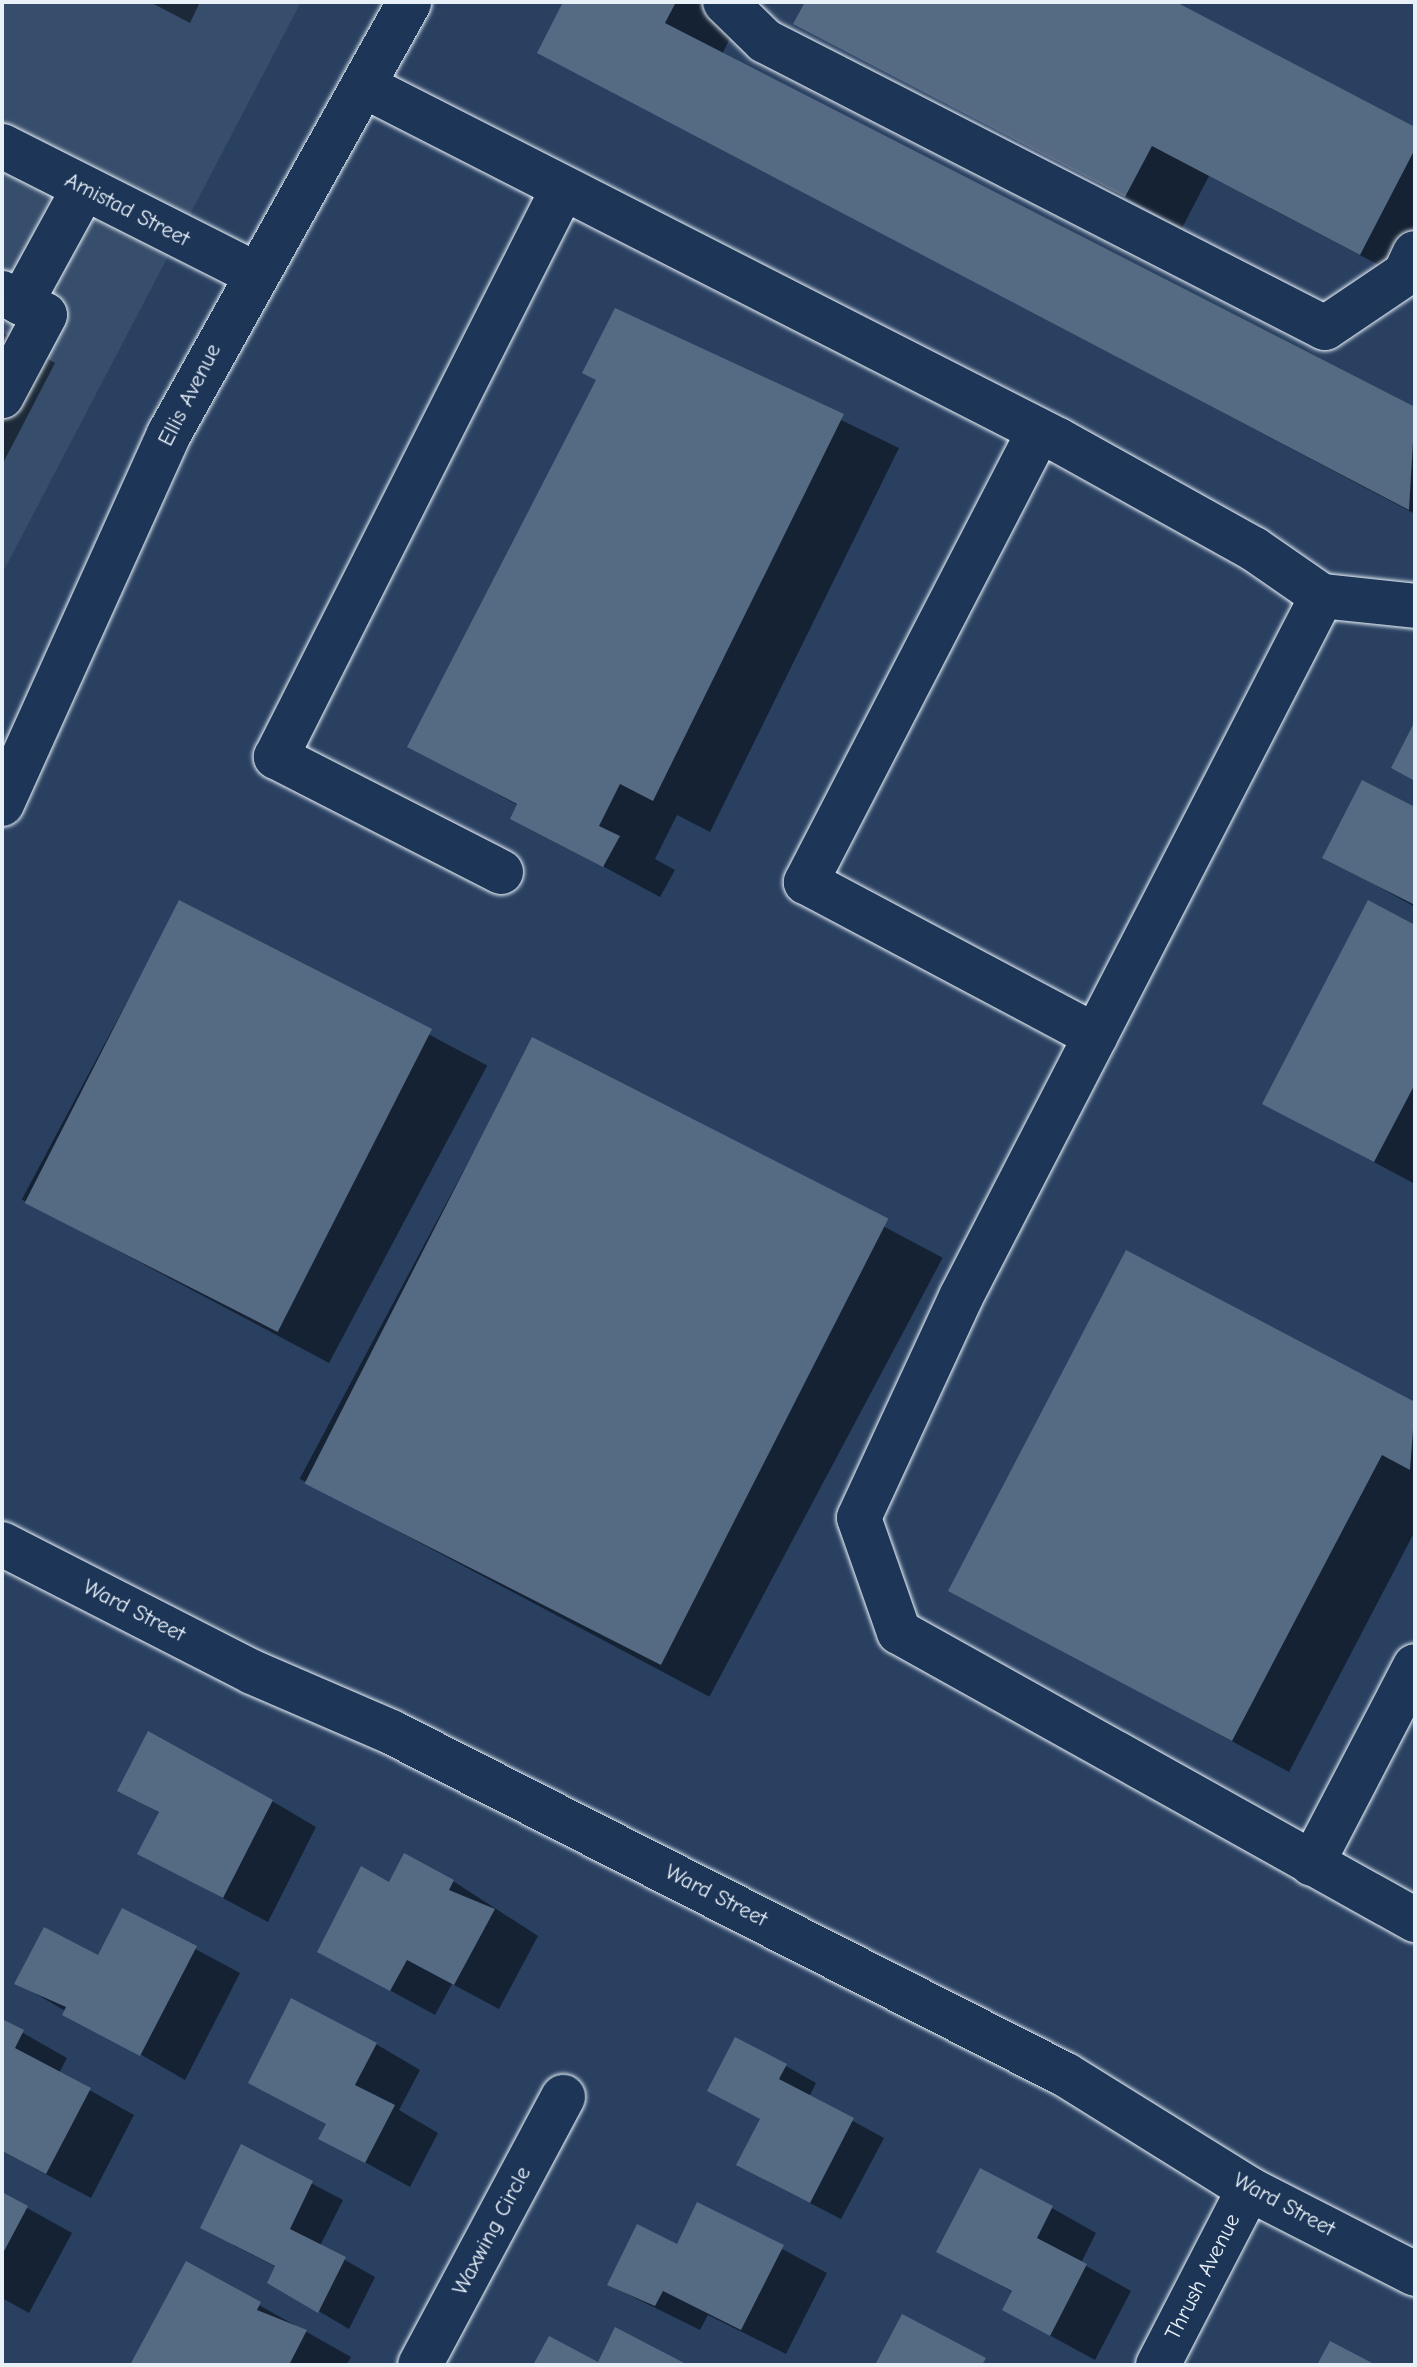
<!DOCTYPE html>
<html>
<head>
<meta charset="utf-8">
<style>
  body { margin:0 }
  #map { position:relative; width:1417px; height:2367px; overflow:hidden; background:#294061; font-family:"Comic Neue",sans-serif }
  div>[style] { position:absolute }
  [style*='--x'] { left:calc(var(--x)*1px); top:calc(var(--y)*1px); width:calc(var(--w)*1px); rotate:calc(var(--a)*1deg) }
  .built>* { inset:0; background:#364d6b }
  .shadow>* { inset:0; background:#0007; transform-origin:0 0 }
  .building>* { inset:0; background:#556a83; transform-origin:0 0 }
  .roads { filter:drop-shadow(0 0 2px #e8f1f8) drop-shadow(0 0 2px #e8f1f8) }
  .minor>* { height:44px; margin:-22px; padding:0 22px; transform-origin:22px; border-radius:22px; background:#1d3557 }
  .major>* { height:44px; margin:-22px; padding:0 22px; transform-origin:22px; border-radius:22px; background:#1d3557 }
  span { translate:-50% -50%; white-space:nowrap; text-align:center; line-height:1.15; -webkit-text-stroke:7px #1d3557; paint-order:stroke }
  .street-label { font-size:22px; color:#e8f1f8 }
  .frame { position:absolute; inset:0; border:4px solid #e8f1f8; pointer-events:none }
</style>
</head>
<body>
<div id="map">
  <div class="built">
    <i style="clip-path:polygon(2px 2px,301px 2px,2px 574px)"></i>
  </div>
  <div class="shadow">
    <i style="clip-path:polygon(150px 2px,200px 2px,190px 23px)"></i>
    <i style="clip-path:polygon(566px 2px,749px 2px,722px 54px,1415px 409px,1415px 514px,539px 52px)"></i>
    <i style="clip-path:polygon(807px 2px,1172px 2px,1415px 129px,1415px 284px,1209px 176px,1182px 228px,796px 23px)"></i>
    <i style="clip-path:polygon(616px 311px,899px 448px,710px 832px,677px 815px,655px 859px,675px 870px,660px 897px,513px 818px,519px 806px,410px 746px,598px 380px)"></i>
    <i style="clip-path:polygon(2px 332px,55px 363px,2px 465px)"></i>
    <i style="clip-path:polygon(1415px 809px,1415px 907px,1325px 857px)"></i>
    <i style="left:180px;top:902px;width:348px;height:337px;rotate:28deg"></i>
    <i style="clip-path:polygon(1415px 927px,1415px 1184px,1265px 1104px)"></i>
    <i style="left:533px;top:1040px;width:464px;height:497px;rotate:28deg"></i>
    <i style="clip-path:polygon(1127px 1253px,1415px 1404px,1415px 1531px,1289px 1772px,950px 1590px)"></i>
    <i style="clip-path:polygon(120px 1790px,272px 1801px,316px 1827px,268px 1922px,140px 1854px,160px 1813px)"></i>
    <i style="clip-path:polygon(453px 1881px,538px 1936px,499px 2009px,452px 1984px,435px 2015px,364px 1976px,390px 1884px)"></i>
    <i style="clip-path:polygon(123px 1910px,240px 1973px,185px 2080px,17px 1983px,99px 1957px)"></i>
    <i style="clip-path:polygon(2px 2021px,67px 2058px,59px 2073px,134px 2115px,91px 2198px,2px 2151px)"></i>
    <i style="clip-path:polygon(376px 2044px,420px 2070px,399px 2110px,438px 2133px,410px 2187px,321px 2138px,328px 2125px,250px 2082px)"></i>
    <i style="clip-path:polygon(786px 2066px,816px 2083px,809px 2097px,884px 2138px,841px 2219px,769px 2182px,762px 2120px,740px 2108px)"></i>
    <i style="clip-path:polygon(242px 2147px,343px 2200px,320px 2246px,375px 2277px,349px 2329px,269px 2282px,276px 2267px,233px 2245px)"></i>
    <i style="clip-path:polygon(2px 2194px,72px 2233px,29px 2313px,2px 2298px)"></i>
    <i style="clip-path:polygon(698px 2204px,827px 2273px,786px 2354px,708px 2315px,700px 2330px,609px 2285px,678px 2247px)"></i>
    <i style="clip-path:polygon(1052px 2208px,1096px 2233px,1081px 2263px,1131px 2291px,1095px 2360px,1049px 2335px,1014px 2293px,939px 2251px)"></i>
    <i style="clip-path:polygon(186px 2264px,351px 2357px,346px 2365px,132px 2365px)"></i>
  </div>
  <div class="building">
    <i style="clip-path:polygon(563px 2px,676px 2px,665px 23px,1415px 407px,1409px 510px,537px 53px)"></i>
    <i style="clip-path:polygon(805px 2px,1176px 2px,1415px 127px,1415px 149px,1360px 255px,1152px 146px,1125px 197px,793px 24px)"></i>
    <i style="clip-path:polygon(615px 308px,844px 414px,653px 801px,620px 784px,599px 826px,620px 836px,603px 867px,510px 819px,517px 804px,407px 747px,596px 380px,582px 373px)"></i>
    <i style="clip-path:polygon(1415px 721px,1415px 781px,1391px 768px)"></i>
    <i style="clip-path:polygon(1362px 780px,1415px 807px,1415px 905px,1322px 858px)"></i>
    <i style="left:179px;top:900px;width:284px;height:340px;rotate:27deg"></i>
    <i style="clip-path:polygon(1368px 900px,1415px 925px,1415px 1084px,1374px 1162px,1262px 1104px)"></i>
    <i style="left:532px;top:1037px;width:400px;height:501px;rotate:27deg"></i>
    <i style="clip-path:polygon(1126px 1250px,1415px 1402px,1410px 1470px,1382px 1455px,1232px 1741px,948px 1591px)"></i>
    <i style="clip-path:polygon(148px 1731px,273px 1800px,223px 1898px,137px 1854px,159px 1812px,117px 1791px)"></i>
    <i style="clip-path:polygon(404px 1853px,454px 1880px,449px 1890px,495px 1909px,454px 1985px,407px 1960px,390px 1991px,317px 1952px,361px 1866px,389px 1882px)"></i>
    <i style="clip-path:polygon(122px 1908px,197px 1946px,140px 2056px,62px 2015px,66px 2007px,14px 1984px,44px 1927px,98px 1955px)"></i>
    <i style="clip-path:polygon(291px 1998px,377px 2043px,355px 2085px,395px 2105px,365px 2163px,318px 2139px,326px 2124px,248px 2083px)"></i>
    <i style="clip-path:polygon(2px 2019px,24px 2030px,15px 2048px,91px 2088px,46px 2174px,2px 2151px)"></i>
    <i style="clip-path:polygon(735px 2037px,787px 2064px,779px 2079px,854px 2118px,810px 2203px,736px 2165px,760px 2119px,707px 2091px)"></i>
    <i style="clip-path:polygon(241px 2144px,313px 2181px,290px 2229px,346px 2257px,318px 2313px,267px 2283px,275px 2266px,200px 2228px)"></i>
    <i style="clip-path:polygon(980px 2168px,1053px 2206px,1037px 2238px,1087px 2264px,1050px 2336px,1002px 2310px,1012px 2291px,936px 2252px)"></i>
    <i style="clip-path:polygon(2px 2192px,28px 2206px,2px 2255px)"></i>
    <i style="clip-path:polygon(697px 2202px,784px 2245px,741px 2330px,663px 2291px,655px 2306px,607px 2285px,637px 2224px,677px 2244px)"></i>
    <i style="clip-path:polygon(186px 2261px,261px 2302px,257px 2310px,307px 2330px,289px 2365px,130px 2365px)"></i>
    <i style="clip-path:polygon(902px 2314px,986px 2358px,982px 2365px,875px 2365px)"></i>
    <i style="clip-path:polygon(615px 2327px,688px 2365px,533px 2365px,549px 2336px,598px 2362px)"></i>
    <i style="clip-path:polygon(1330px 2341px,1376px 2365px,1317px 2365px)"></i>
  </div>
  <div class="roads">
    <div class="minor">
      <i style="--x:725;--y:2;--w:56;--a:44.3"></i>
      <i style="--x:765;--y:41;--w:629;--a:27.14"></i>
      <i style="--x:1325;--y:328;--w:97;--a:-34"></i>
      <i style="--x:1405;--y:274;--w:23;--a:-65"></i>
      <i style="--x:366;--y:87;--w:777;--a:27.03"></i>
      <i style="--x:1058;--y:440;--w:224;--a:29.1"></i>
      <i style="--x:1254;--y:549;--w:83;--a:34.7"></i>
      <i style="--x:1322;--y:596;--w:94;--a:6.1"></i>
      <i style="--x:2;--y:146;--w:281;--a:26.8"></i>
      <i style="--x:2;--y:293;--w:48;--a:27.1"></i>
      <i style="--x:45;--y:315;--w:92;--a:118"></i>
      <i style="--x:21;--y:303;--w:131;--a:-61.3"></i>
      <i style="--x:1039;--y:431;--w:508;--a:117.32"></i>
      <i style="--x:806;--y:882;--w:328;--a:28"></i>
      <i style="--x:1322;--y:596;--w:788;--a:117.25"></i>
      <i style="--x:961;--y:1297;--w:243;--a:114.8"></i>
      <i style="--x:859;--y:1518;--w:121;--a:70.7"></i>
      <i style="--x:899;--y:1632;--w:591;--a:29.17"></i>
      <i style="--x:501;--y:872;--w:253;--a:-152.9"></i>
      <i style="--x:276;--y:757;--w:633;--a:-63.23"></i>
      <i style="--x:2;--y:1544;--w:281;--a:27.1"></i>
      <i style="--x:252;--y:1672;--w:151;--a:23.3"></i>
      <i style="--x:391;--y:1732;--w:757;--a:26.94"></i>
      <i style="--x:1066;--y:2075;--w:216;--a:31.9"></i>
      <i style="--x:1249;--y:2189;--w:186;--a:27.1"></i>
      <i style="--x:1312;--y:1864;--w:223;--a:-62.5"></i>
      <i style="--x:420;--y:2365;--w:304;--a:-61.9"></i>
      <i style="--x:1158;--y:2365;--w:198;--a:-62.7"></i>
    </div>
    <div class="major">
      <i style="--x:2;--y:804;--w:406;--a:-65.7"></i>
      <i style="--x:169;--y:434;--w:494;--a:-60.9"></i>
    </div>
  </div>
  <div class="street-label">
    <span style="left:127px;top:210px;rotate:27deg">Amistad Street</span>
    <span style="left:190px;top:395px;rotate:-63deg">Ellis Avenue</span>
    <span style="left:134px;top:1611px;rotate:27deg">Ward Street</span>
    <span style="left:716px;top:1896px;rotate:27deg">Ward Street</span>
    <span style="left:1284px;top:2205px;rotate:28deg">Ward Street</span>
    <span style="left:492px;top:2231px;rotate:-62deg">Waxwing Circle</span>
    <span style="left:1203px;top:2277px;rotate:-63deg">Thrush Avenue</span>
  </div>
  <div class="frame"></div>
</div>
</body>
</html>
